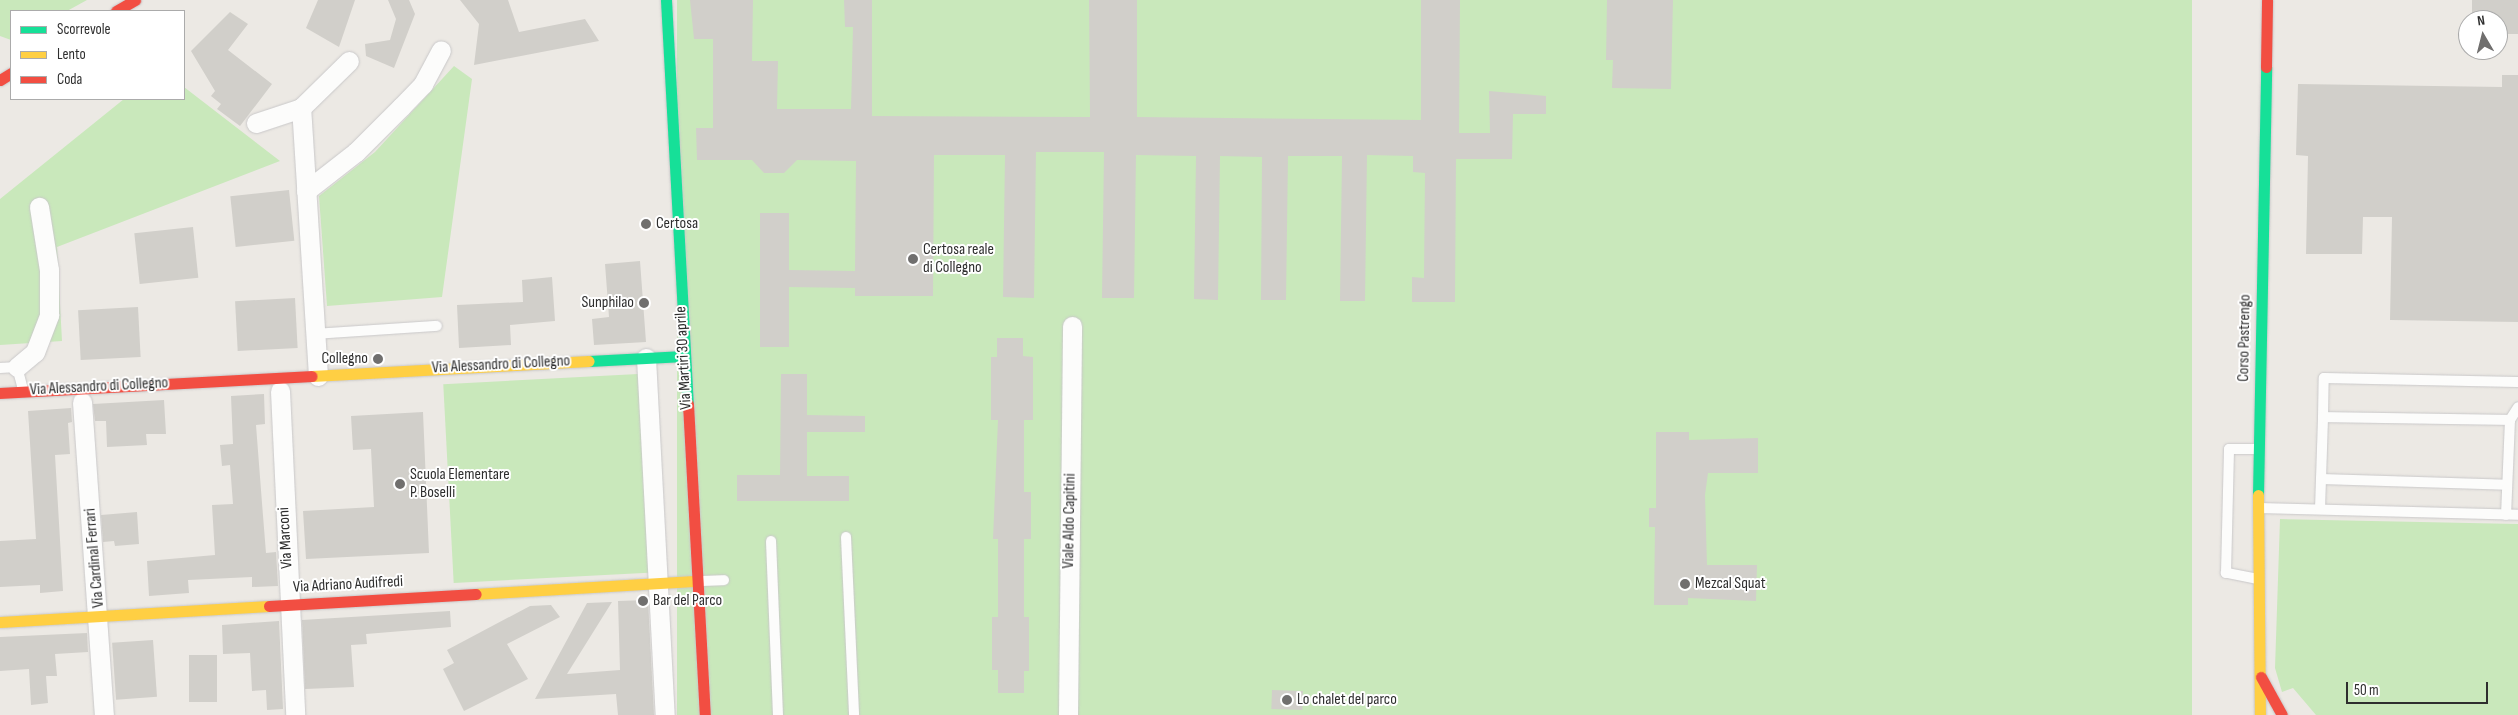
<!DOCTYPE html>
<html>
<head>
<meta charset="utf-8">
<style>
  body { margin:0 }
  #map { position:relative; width:2518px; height:715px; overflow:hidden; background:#ece9e4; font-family:"Sofia Sans Condensed",sans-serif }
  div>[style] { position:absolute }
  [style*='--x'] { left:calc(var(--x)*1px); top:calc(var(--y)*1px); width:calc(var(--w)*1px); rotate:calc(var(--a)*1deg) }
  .green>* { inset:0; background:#c9e8bb; transform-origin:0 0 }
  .building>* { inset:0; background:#d1cfca; transform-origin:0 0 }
  .roads { filter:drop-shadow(0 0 1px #c9c8c9) drop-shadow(0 0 1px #c9c8c9) }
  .lane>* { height:10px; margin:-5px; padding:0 5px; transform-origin:5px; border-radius:5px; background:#fcfcfb }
  .street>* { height:19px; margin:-9.5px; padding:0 9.5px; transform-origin:9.5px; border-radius:9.5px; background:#fcfcfb }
  .fast>* { height:11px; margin:-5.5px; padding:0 5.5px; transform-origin:5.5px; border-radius:5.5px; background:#16e098 }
  .slow>* { height:11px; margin:-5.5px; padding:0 5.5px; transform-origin:5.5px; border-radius:5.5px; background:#ffcf43 }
  .jam>* { height:11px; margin:-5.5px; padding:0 5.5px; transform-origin:5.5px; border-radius:5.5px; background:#f24e42 }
  .dots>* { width:14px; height:14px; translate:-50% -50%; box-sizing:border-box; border:2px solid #fff; border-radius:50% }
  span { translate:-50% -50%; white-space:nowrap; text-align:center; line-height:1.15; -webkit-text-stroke:4px #fff; paint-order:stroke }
  .poi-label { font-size:16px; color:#2e2e2e }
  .left { translate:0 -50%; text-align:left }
  .right { translate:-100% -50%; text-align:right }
  .street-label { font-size:16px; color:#2e2e2e }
  .legend { position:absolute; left:10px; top:10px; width:175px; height:90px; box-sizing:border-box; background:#fff; border:1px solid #ababab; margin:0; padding:6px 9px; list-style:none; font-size:15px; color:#2e2e2e }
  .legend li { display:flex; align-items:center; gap:10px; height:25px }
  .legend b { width:25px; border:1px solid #ababab }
  .north { position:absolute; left:2458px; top:10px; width:50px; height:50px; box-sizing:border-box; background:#fff; border:1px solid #ababab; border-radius:50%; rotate:352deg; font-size:14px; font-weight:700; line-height:20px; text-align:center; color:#2e2e2e }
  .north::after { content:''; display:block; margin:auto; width:18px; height:22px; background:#706f6e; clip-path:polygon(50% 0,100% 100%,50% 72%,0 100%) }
  .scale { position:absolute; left:2346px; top:682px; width:142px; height:22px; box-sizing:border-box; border:2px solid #2e2e2e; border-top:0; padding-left:6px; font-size:15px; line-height:18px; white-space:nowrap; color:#2e2e2e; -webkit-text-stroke:4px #fff; paint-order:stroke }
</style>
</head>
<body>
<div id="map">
  <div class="green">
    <i style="clip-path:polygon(0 0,87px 0,67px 11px,11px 11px,11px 40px,0 36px)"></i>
    <i style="left:677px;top:0;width:1515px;height:716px"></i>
    <i style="clip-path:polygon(454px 66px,472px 79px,442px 297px,327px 306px,319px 196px,375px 152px)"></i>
    <i style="clip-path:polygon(184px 87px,280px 161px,57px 247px,62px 341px,0 345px,0 199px,124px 99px,184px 99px)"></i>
    <i style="left:638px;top:374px;width:199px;height:195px;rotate:87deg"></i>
    <i style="clip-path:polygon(2280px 519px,2518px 524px,2518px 715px,2316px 715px,2293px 688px,2282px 692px,2275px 668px)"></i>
  </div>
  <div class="building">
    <i style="clip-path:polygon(318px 0,355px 0,339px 47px,306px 28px)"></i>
    <i style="clip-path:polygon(388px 0,409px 0,415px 14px,394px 68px,366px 56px,365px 44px,390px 40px,396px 19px)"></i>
    <i style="clip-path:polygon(460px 0,508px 0,519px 32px,585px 19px,599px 41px,474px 65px,479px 24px)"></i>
    <i style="clip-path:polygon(690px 0,753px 0,752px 61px,778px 61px,777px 109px,851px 109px,853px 27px,845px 27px,844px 0,872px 0,872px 116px,1090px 117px,1089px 0,1137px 0,1137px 117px,1421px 120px,1421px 0,1460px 0,1459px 133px,1490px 133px,1489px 91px,1546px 96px,1546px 114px,1513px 114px,1512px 159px,1456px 159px,1455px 302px,1412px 302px,1412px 277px,1424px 278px,1425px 173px,1413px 172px,1413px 156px,1367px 155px,1365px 301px,1340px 301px,1342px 156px,1288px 156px,1286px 300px,1261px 300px,1262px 157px,1220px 156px,1218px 300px,1194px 299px,1196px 156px,1136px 155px,1134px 298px,1102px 298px,1104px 152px,1036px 152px,1034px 298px,1003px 297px,1005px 155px,934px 155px,933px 296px,855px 296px,855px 288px,789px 287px,789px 347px,760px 347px,760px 213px,789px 213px,789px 270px,855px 271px,856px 161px,797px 160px,784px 173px,764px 173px,752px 160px,697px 160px,696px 128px,713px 128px,713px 39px,694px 39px)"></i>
    <i style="clip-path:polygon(1607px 0,1673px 0,1671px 89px,1612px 88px,1613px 60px,1606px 60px)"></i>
    <i style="clip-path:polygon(2472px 0,2518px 0,2518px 34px,2498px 34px,2498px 20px,2472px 20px)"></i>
    <i style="clip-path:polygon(230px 12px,248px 24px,228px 50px,272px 84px,240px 126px,217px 109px,221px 104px,211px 96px,215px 91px,191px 51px)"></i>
    <i style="clip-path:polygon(2502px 75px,2518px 75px,2518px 322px,2390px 320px,2392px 217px,2363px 217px,2362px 254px,2306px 254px,2308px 156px,2296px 155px,2298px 84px,2502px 87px)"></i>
    <i style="left:289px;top:190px;width:51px;height:59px;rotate:84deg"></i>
    <i style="left:193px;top:227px;width:51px;height:59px;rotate:84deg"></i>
    <i style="clip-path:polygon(640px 261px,646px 342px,594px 345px,592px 319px,609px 317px,605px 264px)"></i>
    <i style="clip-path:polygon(552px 277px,555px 321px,510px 325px,511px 345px,459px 348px,457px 305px,523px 302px,522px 280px)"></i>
    <i style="left:295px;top:298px;width:50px;height:60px;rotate:87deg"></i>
    <i style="left:138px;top:307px;width:50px;height:60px;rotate:87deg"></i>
    <i style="clip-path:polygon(997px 338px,1023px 338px,1023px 356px,1033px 357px,1033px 420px,1024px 420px,1024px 492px,1031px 492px,1031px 539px,1024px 539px,1024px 617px,1029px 617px,1029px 671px,1024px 671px,1024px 693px,998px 693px,998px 670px,992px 670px,992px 617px,998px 617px,998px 539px,993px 539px,998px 420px,991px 420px,991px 357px,997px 357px)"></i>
    <i style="clip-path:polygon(781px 374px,807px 374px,807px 415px,865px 416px,865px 432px,807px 432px,807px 476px,849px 476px,849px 501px,737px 501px,737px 475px,780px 475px)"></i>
    <i style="clip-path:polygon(264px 394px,265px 424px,256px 425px,262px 503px,266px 553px,276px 552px,278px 586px,252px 587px,252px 577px,188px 580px,189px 593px,149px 596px,147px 561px,215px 555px,212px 505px,233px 504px,230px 465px,222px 466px,220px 445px,233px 444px,231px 396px)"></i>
    <i style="clip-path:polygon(164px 400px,166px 434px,146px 434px,147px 445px,107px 447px,106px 421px,95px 421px,93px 404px)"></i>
    <i style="clip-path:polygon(71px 408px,72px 422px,68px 423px,70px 454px,55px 455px,63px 591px,40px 593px,40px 585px,0 587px,0 541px,36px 539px,28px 411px)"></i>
    <i style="clip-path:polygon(423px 412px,429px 553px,306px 559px,303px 511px,374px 507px,371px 449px,353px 450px,351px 416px)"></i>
    <i style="clip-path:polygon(1656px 432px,1689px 432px,1689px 440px,1758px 438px,1758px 473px,1708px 473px,1705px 495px,1707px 565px,1757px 565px,1756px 601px,1688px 598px,1688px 605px,1654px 605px,1655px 527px,1649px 527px,1649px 508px,1656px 508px)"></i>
    <i style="clip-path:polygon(137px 512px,139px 544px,115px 546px,114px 541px,103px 542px,101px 515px)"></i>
    <i style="clip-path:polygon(648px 600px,654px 715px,618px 715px,616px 694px,535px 699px,587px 603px,612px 602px,567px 674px,620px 670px,618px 601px)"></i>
    <i style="clip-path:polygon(551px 605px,560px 617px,507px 644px,528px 679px,464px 711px,443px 669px,454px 663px,447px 650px,530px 606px)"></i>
    <i style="clip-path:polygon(450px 611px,451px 627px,366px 634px,367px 644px,351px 645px,354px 687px,305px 689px,302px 620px)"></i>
    <i style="clip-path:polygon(279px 621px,283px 709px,267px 710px,266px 690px,252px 691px,250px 653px,223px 654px,222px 625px)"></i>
    <i style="clip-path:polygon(87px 633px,88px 652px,55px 654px,57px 676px,46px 676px,48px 703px,31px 705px,29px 669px,0 671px,0 637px)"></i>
    <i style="left:153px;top:640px;width:57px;height:41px;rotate:86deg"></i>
    <i style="left:189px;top:655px;width:28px;height:47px"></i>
    <i style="left:1272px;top:690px;width:31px;height:19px;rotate:2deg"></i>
  </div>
  <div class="roads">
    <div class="lane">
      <i style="--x:315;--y:334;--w:122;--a:-3.8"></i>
      <i style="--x:0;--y:368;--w:17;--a:-3"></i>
      <i style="--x:17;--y:367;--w:24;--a:75"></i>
      <i style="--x:2323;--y:417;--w:39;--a:-89"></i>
      <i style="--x:2324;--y:378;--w:194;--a:1.2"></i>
      <i style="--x:2510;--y:420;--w:15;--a:-58"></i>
      <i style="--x:2321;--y:479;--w:186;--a:1.8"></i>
      <i style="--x:2259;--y:508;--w:259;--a:1.5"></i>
      <i style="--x:2320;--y:509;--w:92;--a:-88.1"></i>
      <i style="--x:2323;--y:417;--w:187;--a:0.9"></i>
      <i style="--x:2510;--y:420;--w:95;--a:92.4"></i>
      <i style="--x:846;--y:537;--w:178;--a:87.4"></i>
      <i style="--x:771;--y:541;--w:174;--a:87.7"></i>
      <i style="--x:2258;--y:579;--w:33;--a:-169"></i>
      <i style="--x:2226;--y:573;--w:124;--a:-88.6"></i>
      <i style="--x:2229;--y:449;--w:29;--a:0"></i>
      <i style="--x:700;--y:581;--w:24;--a:-2"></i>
    </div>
    <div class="street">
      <i style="--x:256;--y:123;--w:47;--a:-18.4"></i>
      <i style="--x:306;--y:191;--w:63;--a:-38"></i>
      <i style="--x:356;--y:152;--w:64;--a:-45"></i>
      <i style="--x:401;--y:107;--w:32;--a:-46"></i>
      <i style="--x:423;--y:84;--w:38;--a:-62"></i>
      <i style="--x:646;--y:358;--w:358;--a:87"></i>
      <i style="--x:17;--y:367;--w:23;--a:-40"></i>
      <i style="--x:35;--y:352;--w:40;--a:-69"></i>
      <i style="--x:49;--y:315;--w:45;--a:-90"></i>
      <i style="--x:49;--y:270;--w:64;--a:-99"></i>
      <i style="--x:318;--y:376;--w:269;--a:-93.6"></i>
      <i style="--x:301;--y:108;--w:67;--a:-44.4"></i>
      <i style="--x:280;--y:391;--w:324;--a:87.3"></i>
      <i style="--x:82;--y:402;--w:314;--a:86"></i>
      <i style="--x:1068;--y:715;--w:389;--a:-89.4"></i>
    </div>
    <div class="fast">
      <i style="--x:666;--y:0;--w:405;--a:86.9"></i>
      <i style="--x:589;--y:361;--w:95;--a:-3"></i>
      <i style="--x:2258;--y:495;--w:428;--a:-88.9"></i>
    </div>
    <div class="slow">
      <i style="--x:312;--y:376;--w:277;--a:-3.1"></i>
      <i style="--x:2258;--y:495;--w:220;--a:89.5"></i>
      <i style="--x:476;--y:594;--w:221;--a:-3.4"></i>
      <i style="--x:0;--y:622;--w:269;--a:-3.4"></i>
    </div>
    <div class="jam">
      <i style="--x:116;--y:11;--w:22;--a:-30"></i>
      <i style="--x:2266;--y:67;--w:67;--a:-89.1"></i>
      <i style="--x:0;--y:80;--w:13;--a:-32"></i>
      <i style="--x:0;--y:393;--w:312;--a:-3.1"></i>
      <i style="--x:688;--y:404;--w:311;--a:86.9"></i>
      <i style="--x:269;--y:606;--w:207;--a:-3.3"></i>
      <i style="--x:2261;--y:677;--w:43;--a:61.1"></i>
    </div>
  </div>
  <div class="dots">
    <i style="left:646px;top:224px;background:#706f6e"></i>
    <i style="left:913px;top:259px;background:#706f6e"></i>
    <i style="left:644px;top:303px;background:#706f6e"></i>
    <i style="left:378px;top:359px;background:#706f6e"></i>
    <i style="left:400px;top:484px;background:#706f6e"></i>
    <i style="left:1685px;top:584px;background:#706f6e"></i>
    <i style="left:643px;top:601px;background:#706f6e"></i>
    <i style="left:1287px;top:700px;background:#706f6e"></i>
  </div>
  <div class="poi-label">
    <span class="left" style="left:656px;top:224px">Certosa</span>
    <span class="left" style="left:923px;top:259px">Certosa reale<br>di Collegno</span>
    <span class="right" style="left:634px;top:303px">Sunphilao</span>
    <span class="right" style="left:368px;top:359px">Collegno</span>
    <span class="left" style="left:410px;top:484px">Scuola Elementare<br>P. Boselli</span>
    <span class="left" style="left:1695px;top:584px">Mezcal Squat</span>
    <span class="left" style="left:653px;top:601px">Bar del Parco</span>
    <span class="left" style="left:1297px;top:700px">Lo chalet del parco</span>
  </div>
  <div class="street-label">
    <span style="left:2245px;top:338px;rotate:-89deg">Corso Pastrengo</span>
    <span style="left:684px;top:358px;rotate:-93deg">Via Martiri 30 aprile</span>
    <span style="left:501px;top:365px;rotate:-3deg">Via Alessandro di Collegno</span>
    <span style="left:99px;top:387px;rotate:-3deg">Via Alessandro di Collegno</span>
    <span style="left:1070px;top:521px;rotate:-89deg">Viale Aldo Capitini</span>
    <span style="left:286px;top:538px;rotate:-93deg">Via Marconi</span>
    <span style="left:95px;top:558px;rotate:-95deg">Via Cardinal Ferrari</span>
    <span style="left:348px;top:585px;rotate:-3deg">Via Adriano Audifredi</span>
  </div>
  <ul class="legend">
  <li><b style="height:6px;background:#16e098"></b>Scorrevole</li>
  <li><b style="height:6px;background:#ffcf43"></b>Lento</li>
  <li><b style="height:6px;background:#f24e42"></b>Coda</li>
  </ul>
  <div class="north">N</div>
  <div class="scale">50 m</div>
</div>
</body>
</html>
